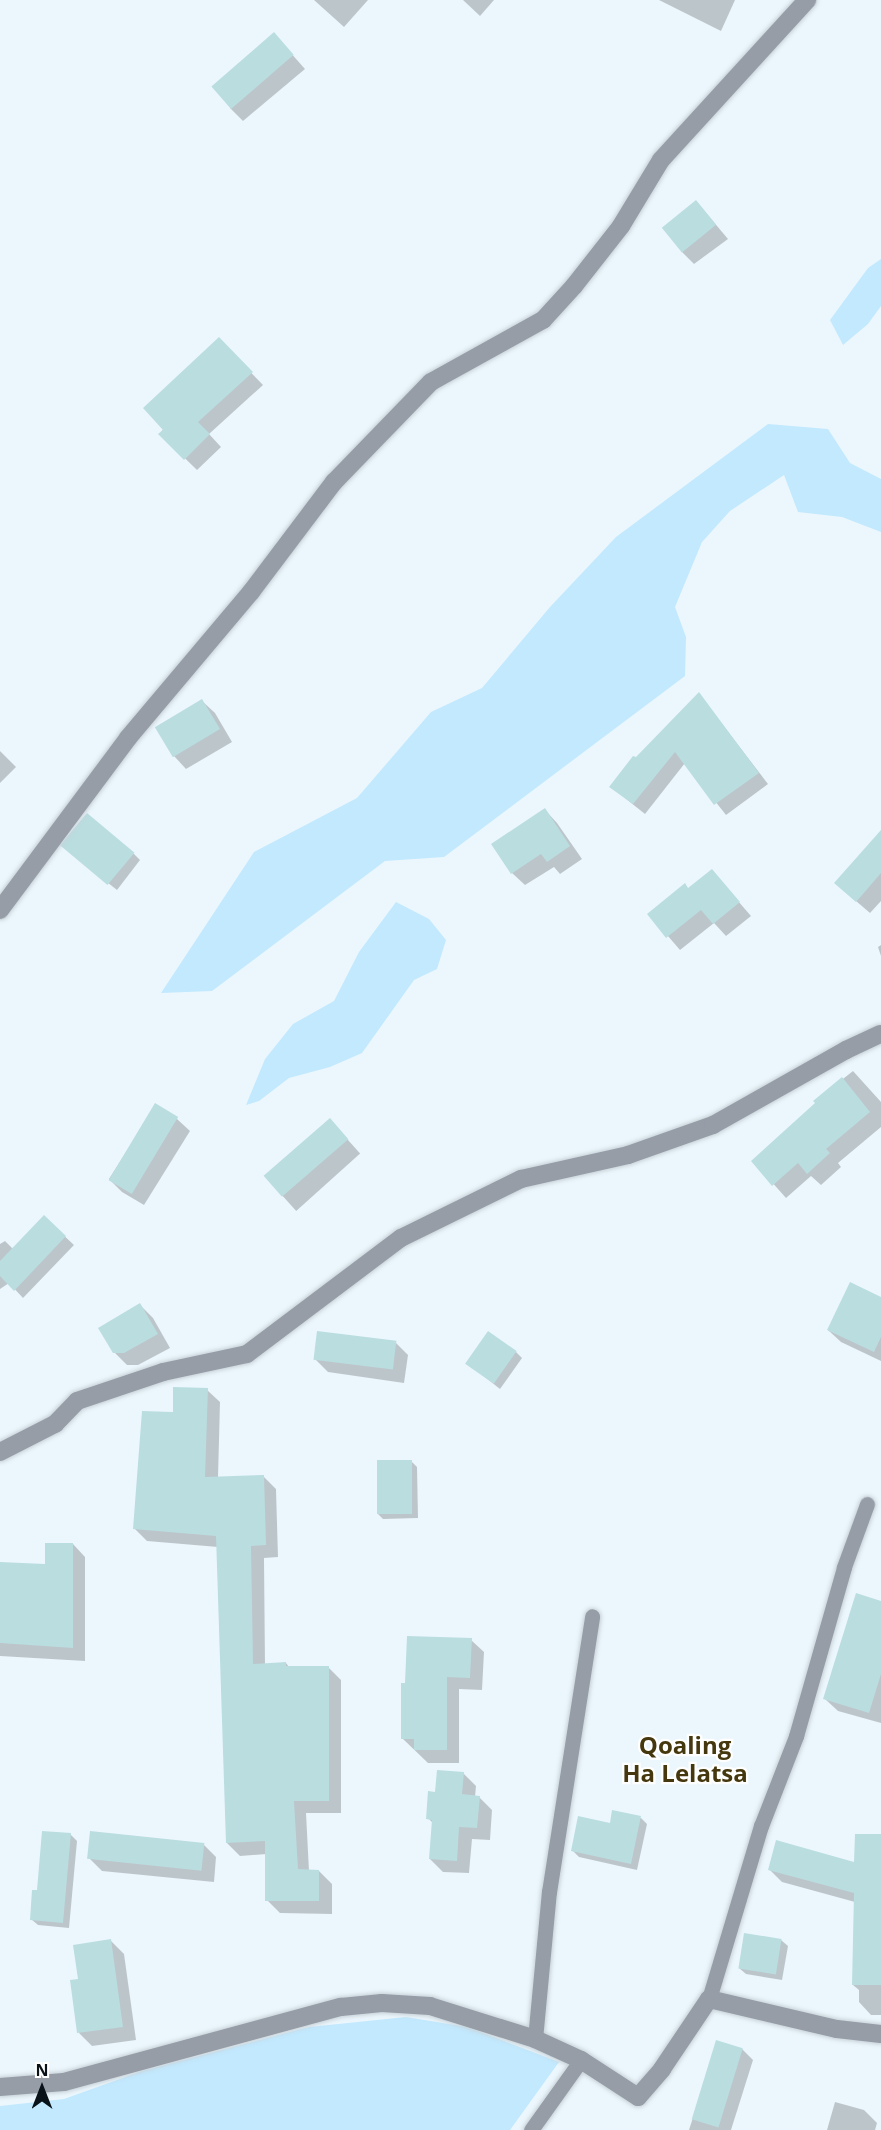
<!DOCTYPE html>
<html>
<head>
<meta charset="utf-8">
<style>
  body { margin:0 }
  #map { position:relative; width:881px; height:2130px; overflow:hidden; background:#ecf7fd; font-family:"Open Sans",sans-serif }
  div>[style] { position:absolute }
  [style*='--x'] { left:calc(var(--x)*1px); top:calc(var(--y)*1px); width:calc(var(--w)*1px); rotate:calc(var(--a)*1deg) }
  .green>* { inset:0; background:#c2e9fe }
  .shadow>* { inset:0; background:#0003; transform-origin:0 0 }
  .building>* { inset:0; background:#badde0; transform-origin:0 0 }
  .roads { filter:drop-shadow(0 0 2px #c8d2d8) drop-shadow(0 0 2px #c8d2d8) }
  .lane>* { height:15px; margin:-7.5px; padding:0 7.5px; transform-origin:7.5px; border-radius:7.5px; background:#969da7 }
  .street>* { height:18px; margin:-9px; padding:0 9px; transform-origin:9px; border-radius:9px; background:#969da7 }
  span { translate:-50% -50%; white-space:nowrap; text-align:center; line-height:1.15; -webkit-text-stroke:4.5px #fff; paint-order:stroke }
  .district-label { font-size:24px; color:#45380f; font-weight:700 }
  .north { position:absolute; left:12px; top:2058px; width:60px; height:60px; -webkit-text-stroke:4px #fff; paint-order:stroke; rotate:0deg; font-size:16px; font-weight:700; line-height:24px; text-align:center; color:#091218 }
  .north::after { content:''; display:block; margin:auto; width:21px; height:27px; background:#091218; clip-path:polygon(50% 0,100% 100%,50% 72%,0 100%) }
</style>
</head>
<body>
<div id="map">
  <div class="green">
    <i style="clip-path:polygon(881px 259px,881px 306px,868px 324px,843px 345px,830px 320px,868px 268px)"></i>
    <i style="clip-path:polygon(768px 424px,828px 429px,850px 463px,881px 479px,881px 532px,842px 517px,798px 512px,784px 475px,730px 511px,702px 542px,675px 607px,686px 637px,685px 676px,444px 857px,385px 861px,212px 991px,161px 993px,254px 852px,357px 798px,431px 712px,482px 688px,550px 607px,616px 537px)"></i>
    <i style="clip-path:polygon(396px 902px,429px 919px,446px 940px,437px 969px,414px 980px,362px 1053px,330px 1067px,289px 1078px,259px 1101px,246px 1105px,265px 1059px,293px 1024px,334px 1001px,359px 952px)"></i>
    <i style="clip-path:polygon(406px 2017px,467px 2027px,559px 2062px,510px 2130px,0 2130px,0 2106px,64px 2099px,142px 2071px,309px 2027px)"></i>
  </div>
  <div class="shadow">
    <i style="clip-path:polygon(314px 0,368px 0,344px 27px)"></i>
    <i style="clip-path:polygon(463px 0,494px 0,480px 16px)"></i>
    <i style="clip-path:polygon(659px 0,735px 0,721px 31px)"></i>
    <i style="clip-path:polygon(274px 34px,305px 69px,243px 121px,230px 108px)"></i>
    <i style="clip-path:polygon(696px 201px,728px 239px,694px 264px,681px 251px)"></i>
    <i style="clip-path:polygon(219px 340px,263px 385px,209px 434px,221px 447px,197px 470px,160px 434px)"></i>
    <i style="clip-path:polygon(699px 694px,768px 784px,726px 815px,685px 763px,645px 814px,611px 787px)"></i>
    <i style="clip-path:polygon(202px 701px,215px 713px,232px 742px,186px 769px,174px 756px)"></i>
    <i style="clip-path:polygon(0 751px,16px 767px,0 783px)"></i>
    <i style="clip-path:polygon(545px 810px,557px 823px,582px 859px,560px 874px,554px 867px,525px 885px,512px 873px)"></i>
    <i style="clip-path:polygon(881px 850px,881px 901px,870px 913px,849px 895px)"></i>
    <i style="clip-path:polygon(69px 852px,134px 854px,140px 860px,117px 890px)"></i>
    <i style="clip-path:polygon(712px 871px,751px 916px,726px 936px,714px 923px,680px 950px,649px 914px,689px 889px)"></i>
    <i style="clip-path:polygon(881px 945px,881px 956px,878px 947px)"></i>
    <i style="clip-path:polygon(853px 1071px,881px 1102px,881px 1127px,838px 1163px,841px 1167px,821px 1185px,811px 1176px,786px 1198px,753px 1161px,817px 1103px,815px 1101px)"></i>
    <i style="clip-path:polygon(156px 1105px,177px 1119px,190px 1131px,144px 1205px,122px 1192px,109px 1179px)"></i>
    <i style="left:330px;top:1120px;width:45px;height:86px;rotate:48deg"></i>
    <i style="clip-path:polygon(44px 1217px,74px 1245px,23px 1298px,9px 1283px,0 1289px,0 1244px,5px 1241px,13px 1249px)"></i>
    <i style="clip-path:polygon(881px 1299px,881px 1361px,841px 1342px,828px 1330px)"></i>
    <i style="clip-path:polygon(140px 1305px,153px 1318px,170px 1348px,138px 1365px,127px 1365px,114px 1352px)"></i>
    <i style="clip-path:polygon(395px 1342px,408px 1355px,404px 1383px,328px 1372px,315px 1359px)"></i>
    <i style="clip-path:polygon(516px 1352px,522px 1358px,500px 1389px,467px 1363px)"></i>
    <i style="clip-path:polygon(207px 1390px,220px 1402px,218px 1478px,263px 1476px,276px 1489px,278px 1557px,264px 1558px,265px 1665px,286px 1663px,289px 1667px,328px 1667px,341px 1680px,341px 1813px,306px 1813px,309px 1871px,319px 1871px,332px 1884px,332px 1914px,280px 1913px,267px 1900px,267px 1854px,240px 1856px,227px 1843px,218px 1547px,147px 1541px,134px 1528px,174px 1413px)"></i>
    <i style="clip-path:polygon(411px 1461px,417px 1467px,418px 1518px,383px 1519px,377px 1513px)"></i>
    <i style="clip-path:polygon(73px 1544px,85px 1557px,85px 1661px,0 1656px,0 1563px,46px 1565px)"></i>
    <i style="clip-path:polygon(881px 1602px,881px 1723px,838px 1711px,825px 1699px)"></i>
    <i style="clip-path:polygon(471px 1640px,484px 1652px,482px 1690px,459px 1689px,459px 1763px,428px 1763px,403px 1739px)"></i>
    <i style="clip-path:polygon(463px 1773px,476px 1786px,475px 1797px,479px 1797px,492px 1810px,490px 1840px,472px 1839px,469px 1873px,443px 1872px,430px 1859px,434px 1824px,428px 1818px,436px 1794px)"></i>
    <i style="clip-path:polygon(641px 1818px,647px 1824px,637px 1870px,579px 1857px,573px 1851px,611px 1824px)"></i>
    <i style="clip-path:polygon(70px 1834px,77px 1841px,69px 1928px,38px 1925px,31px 1919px,38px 1892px)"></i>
    <i style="clip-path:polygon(203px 1844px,216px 1857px,214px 1882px,102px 1871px,89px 1858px)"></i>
    <i style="clip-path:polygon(769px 1869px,881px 1871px,881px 2015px,871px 2015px,859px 2002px,859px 1990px,853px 1985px,855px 1902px,782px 1882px)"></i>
    <i style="clip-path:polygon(781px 1940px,788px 1946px,782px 1980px,746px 1974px,739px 1968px)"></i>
    <i style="clip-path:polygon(111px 1941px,124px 1954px,136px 2040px,92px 2046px,79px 2033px)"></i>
    <i style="clip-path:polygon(717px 2042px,742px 2049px,753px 2060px,731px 2130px,689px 2130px)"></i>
    <i style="clip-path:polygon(835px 2102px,864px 2110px,877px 2123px,875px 2130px,827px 2130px)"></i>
  </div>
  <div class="building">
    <i style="left:274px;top:32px;width:30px;height:83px;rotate:49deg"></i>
    <i style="left:696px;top:200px;width:32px;height:44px;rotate:51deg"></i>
    <i style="clip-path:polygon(219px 337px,253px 372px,198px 422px,210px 434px,184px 460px,158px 434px,163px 430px,143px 408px)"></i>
    <i style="clip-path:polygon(699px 692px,759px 773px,714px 805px,675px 752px,633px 804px,609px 787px,633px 756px,636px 757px)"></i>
    <i style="left:202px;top:699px;width:35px;height:55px;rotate:59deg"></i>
    <i style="clip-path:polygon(545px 808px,570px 846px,547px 862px,541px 854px,511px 874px,491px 844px)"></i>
    <i style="left:87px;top:813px;width:62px;height:42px;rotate:40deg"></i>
    <i style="clip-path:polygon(881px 830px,881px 873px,856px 902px,834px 883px)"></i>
    <i style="clip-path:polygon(712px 869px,740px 902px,713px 924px,701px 910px,666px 938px,647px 914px,685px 883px,688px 888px)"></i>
    <i style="clip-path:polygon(842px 1077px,870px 1112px,826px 1149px,830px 1153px,807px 1174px,798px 1163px,772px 1186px,751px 1161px,815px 1103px,813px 1101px)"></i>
    <i style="left:155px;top:1103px;width:27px;height:90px;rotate:31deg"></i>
    <i style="left:330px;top:1118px;width:28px;height:88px;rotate:49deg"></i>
    <i style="clip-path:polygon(44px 1215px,66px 1236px,14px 1291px,0 1276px,0 1261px)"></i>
    <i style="clip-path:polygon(850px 1282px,881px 1297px,881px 1337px,874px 1352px,827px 1330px)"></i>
    <i style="clip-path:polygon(140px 1303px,158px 1334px,124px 1353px,113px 1353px,98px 1328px)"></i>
    <i style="left:317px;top:1331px;width:80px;height:29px;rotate:7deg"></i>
    <i style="left:488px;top:1331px;width:35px;height:40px;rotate:35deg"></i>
    <i style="clip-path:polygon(173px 1387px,208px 1388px,205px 1477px,264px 1475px,266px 1545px,251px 1546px,253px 1664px,286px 1662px,286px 1666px,329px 1666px,329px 1801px,294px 1801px,298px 1869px,319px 1870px,319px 1901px,265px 1901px,265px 1841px,226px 1843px,216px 1536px,133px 1529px,142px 1411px,173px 1412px)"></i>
    <i style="left:377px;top:1460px;width:35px;height:54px"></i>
    <i style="clip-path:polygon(45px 1543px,73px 1543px,73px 1648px,0 1643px,0 1562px,45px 1564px)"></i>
    <i style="clip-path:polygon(856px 1593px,881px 1601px,881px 1674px,869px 1713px,823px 1699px)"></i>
    <i style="clip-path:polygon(407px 1636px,472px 1638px,470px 1678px,447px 1677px,447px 1750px,414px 1750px,414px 1739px,401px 1739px,401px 1683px,405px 1683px)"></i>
    <i style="clip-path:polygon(437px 1770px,464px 1772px,462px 1794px,480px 1796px,477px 1828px,459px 1827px,457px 1861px,429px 1859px,432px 1820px,426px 1819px,428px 1791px,435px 1792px)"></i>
    <i style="clip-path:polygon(612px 1810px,641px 1816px,631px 1864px,571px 1851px,578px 1816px,610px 1823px)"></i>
    <i style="clip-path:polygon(42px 1831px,71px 1833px,63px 1923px,30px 1920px,32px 1890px,37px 1890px)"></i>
    <i style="left:90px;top:1831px;width:115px;height:28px;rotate:6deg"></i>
    <i style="clip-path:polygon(855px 1834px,881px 1834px,881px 1985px,852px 1985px,854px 1893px,768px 1870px,776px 1840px,854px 1862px)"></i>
    <i style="left:744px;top:1933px;width:38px;height:36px;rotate:9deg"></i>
    <i style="clip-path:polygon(111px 1939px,123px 2027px,77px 2033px,70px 1980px,78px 1979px,73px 1945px)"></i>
    <i style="left:716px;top:2040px;width:28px;height:83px;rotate:17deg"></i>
  </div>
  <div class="roads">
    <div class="lane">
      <i style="--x:709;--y:1999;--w:181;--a:-73.3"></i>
      <i style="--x:761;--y:1826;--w:97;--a:-68.7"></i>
      <i style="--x:796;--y:1736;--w:176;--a:-74.1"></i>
      <i style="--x:844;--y:1567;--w:67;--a:-69.9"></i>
      <i style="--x:535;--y:2039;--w:148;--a:-84.6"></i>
      <i style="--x:549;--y:1892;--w:279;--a:-81.1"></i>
      <i style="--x:531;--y:2130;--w:86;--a:-54.5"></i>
    </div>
    <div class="street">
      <i style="--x:0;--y:910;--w:214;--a:-53.3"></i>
      <i style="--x:128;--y:738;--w:191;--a:-49.9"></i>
      <i style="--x:251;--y:592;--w:138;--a:-53"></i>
      <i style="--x:334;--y:482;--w:139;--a:-45.9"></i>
      <i style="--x:431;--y:382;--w:128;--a:-29"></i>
      <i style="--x:543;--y:320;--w:46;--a:-47.6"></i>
      <i style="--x:574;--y:286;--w:76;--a:-51.9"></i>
      <i style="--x:621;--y:226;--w:77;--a:-58.8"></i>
      <i style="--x:661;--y:160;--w:217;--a:-47.6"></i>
      <i style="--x:0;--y:1452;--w:62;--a:-27"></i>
      <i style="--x:55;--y:1424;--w:32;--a:-46"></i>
      <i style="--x:77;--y:1401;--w:91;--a:-18.6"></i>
      <i style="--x:163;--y:1372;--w:86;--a:-12.1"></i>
      <i style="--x:247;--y:1354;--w:193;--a:-37"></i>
      <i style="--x:401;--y:1238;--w:134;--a:-26.2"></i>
      <i style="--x:521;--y:1179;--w:110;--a:-12.6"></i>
      <i style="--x:628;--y:1155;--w:90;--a:-19.4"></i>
      <i style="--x:713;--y:1125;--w:153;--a:-29.4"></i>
      <i style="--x:846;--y:1050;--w:38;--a:-25"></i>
      <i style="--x:0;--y:2087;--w:64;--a:-4.5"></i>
      <i style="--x:64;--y:2082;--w:287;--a:-15.2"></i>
      <i style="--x:341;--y:2007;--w:41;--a:-5.6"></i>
      <i style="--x:382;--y:2003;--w:48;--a:3.6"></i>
      <i style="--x:430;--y:2006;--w:110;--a:17.4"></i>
      <i style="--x:535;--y:2039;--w:51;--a:24.5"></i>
      <i style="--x:581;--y:2060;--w:68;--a:33"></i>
      <i style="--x:638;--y:2097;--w:37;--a:-49"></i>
      <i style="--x:662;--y:2069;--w:84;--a:-56.1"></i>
      <i style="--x:709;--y:1999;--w:131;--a:13.2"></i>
      <i style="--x:837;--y:2029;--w:44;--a:6.5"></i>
    </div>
  </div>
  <div class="district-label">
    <span style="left:685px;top:1759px">Qoaling<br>Ha Lelatsa</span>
  </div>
  <div class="north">N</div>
</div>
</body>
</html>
